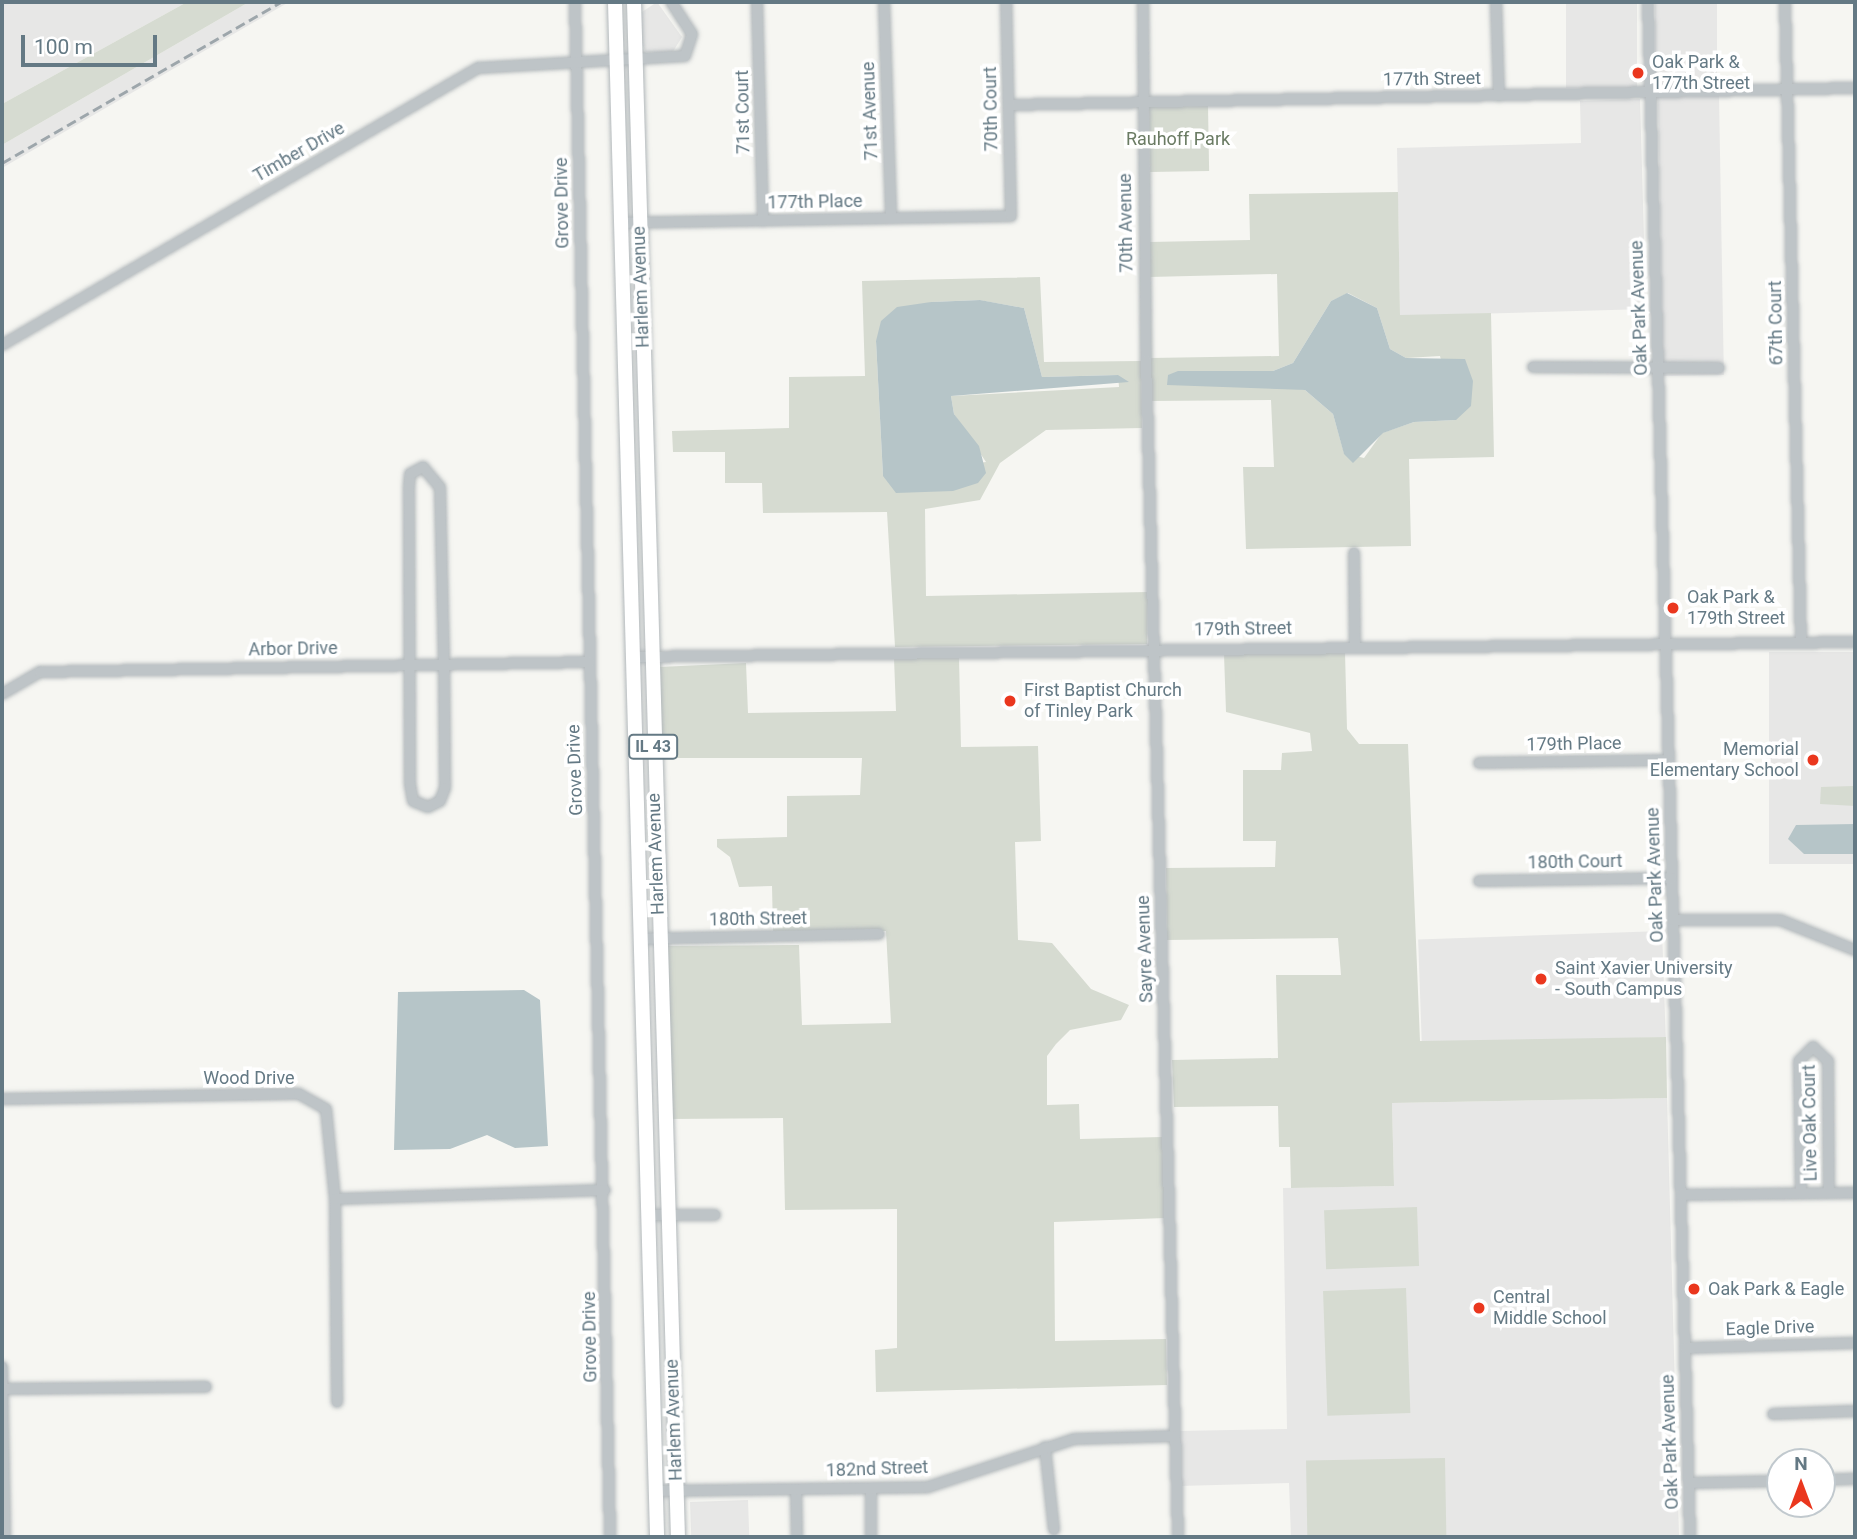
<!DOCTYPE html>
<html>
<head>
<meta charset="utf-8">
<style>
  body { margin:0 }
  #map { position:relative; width:1857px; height:1539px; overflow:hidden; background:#f6f6f2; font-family:Roboto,sans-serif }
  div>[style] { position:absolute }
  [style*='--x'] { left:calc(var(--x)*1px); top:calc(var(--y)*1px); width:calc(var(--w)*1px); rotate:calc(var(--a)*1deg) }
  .built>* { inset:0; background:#e7e7e6; transform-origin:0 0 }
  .green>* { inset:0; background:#d6dbd1; transform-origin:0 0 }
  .water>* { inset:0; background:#b6c5c8 }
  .roads { filter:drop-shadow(0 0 2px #b2b8bb) drop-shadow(0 0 2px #b2b8bb) }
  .minor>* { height:10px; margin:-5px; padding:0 5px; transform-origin:5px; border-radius:5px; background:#bec4c7 }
  .major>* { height:14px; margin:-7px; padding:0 7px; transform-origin:7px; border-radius:7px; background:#fff }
  .rail>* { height:2.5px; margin-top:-1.25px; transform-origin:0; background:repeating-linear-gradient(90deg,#9da6ab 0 10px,transparent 0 15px) }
  .dots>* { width:19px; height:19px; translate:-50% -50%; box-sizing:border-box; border:4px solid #fff; border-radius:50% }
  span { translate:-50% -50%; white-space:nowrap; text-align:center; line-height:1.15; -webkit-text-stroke:7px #fff; paint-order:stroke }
  .shield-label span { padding:2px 5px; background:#fff; border:2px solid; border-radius:5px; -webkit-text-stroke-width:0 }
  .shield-label { font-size:16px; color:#647984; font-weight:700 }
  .poi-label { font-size:18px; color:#647984 }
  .left { translate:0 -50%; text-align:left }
  .right { translate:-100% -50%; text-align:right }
  .street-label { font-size:18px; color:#647984 }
  .park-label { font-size:18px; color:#6a7b63 }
  .frame { position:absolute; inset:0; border:4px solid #647984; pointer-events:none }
  .north { position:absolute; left:1766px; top:1448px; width:70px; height:70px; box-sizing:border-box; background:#fff; border:2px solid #c1c9ce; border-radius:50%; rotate:0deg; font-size:19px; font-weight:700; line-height:28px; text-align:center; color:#647984 }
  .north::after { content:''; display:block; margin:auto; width:24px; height:32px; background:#ea371e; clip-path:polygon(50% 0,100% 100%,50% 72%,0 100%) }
  .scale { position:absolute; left:21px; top:35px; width:136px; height:32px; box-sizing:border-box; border:4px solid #647984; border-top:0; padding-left:9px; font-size:21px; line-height:24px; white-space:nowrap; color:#647984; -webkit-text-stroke:5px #fff; paint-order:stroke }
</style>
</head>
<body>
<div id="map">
  <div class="built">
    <i style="clip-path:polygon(2px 2px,187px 2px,2px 104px)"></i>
    <i style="clip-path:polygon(249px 2px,289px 2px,2px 168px,2px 145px)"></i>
    <i style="clip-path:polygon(657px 2px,682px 37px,672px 53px,646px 52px,641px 43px,639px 14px)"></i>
    <i style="left:1566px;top:2px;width:71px;height:86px"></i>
    <i style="left:1655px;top:2px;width:62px;height:83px"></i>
    <i style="left:1719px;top:96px;width:279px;height:61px;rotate:89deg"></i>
    <i style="clip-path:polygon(1640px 99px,1646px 309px,1400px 316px,1397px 148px,1581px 143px,1580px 101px)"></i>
    <i style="left:1769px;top:652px;width:86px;height:212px"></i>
    <i style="left:1662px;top:931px;width:106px;height:244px;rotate:88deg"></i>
    <i style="clip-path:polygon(1667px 1098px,1679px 1537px,1291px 1537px,1289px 1483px,1179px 1486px,1178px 1431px,1287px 1429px,1283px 1188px,1394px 1186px,1392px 1103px)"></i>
    <i style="left:748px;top:1500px;width:37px;height:58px;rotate:88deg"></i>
  </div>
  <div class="green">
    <i style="clip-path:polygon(187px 2px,249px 2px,2px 145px,2px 104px)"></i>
    <i style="left:1208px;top:106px;width:65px;height:59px;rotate:89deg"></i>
    <i style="clip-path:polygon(evenodd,1398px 192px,1400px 315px,1491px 313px,1494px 457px,1409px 459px,1411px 546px,1246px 549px,1243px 467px,1274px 467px,1271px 400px,1151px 401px,1150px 358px,1279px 356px,1277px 274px,1149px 277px,1149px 242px,1250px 240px,1249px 194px,1398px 192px,1348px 293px,1377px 308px,1390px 349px,1406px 358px,1440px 356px,1456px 420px,1414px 422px,1382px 433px,1364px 458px,1344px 453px,1333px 414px,1305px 390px,1178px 371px,1273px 371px,1293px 363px,1331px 301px,1348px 293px)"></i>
    <i style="clip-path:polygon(evenodd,1040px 277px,1044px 362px,1141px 361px,1142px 428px,1046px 430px,1000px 463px,980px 500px,925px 509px,926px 596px,1148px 592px,1147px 644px,895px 647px,887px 512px,763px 513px,762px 483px,725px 483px,725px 452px,673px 452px,672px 431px,789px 428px,789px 377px,865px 376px,862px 281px,1040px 277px,979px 300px,1024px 308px,1042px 377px,1118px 375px,1119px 387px,951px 396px,954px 414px,986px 462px,883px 476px,876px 341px,931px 302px,979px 300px)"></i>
    <i style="clip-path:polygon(1345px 652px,1347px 729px,1359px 744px,1408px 744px,1420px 1041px,1666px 1037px,1667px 1098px,1392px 1103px,1394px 1186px,1291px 1188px,1290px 1147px,1279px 1147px,1278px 1106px,1174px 1107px,1172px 1060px,1278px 1058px,1276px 975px,1341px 975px,1338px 938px,1167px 940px,1166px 868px,1275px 867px,1276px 841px,1243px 841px,1243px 770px,1281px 770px,1282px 753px,1312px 751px,1310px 733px,1226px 712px,1224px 654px)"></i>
    <i style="clip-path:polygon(959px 657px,961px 747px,1038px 746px,1041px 841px,1015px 842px,1018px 940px,1052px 943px,1091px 989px,1129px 1005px,1121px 1020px,1070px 1030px,1056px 1044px,1047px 1056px,1047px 1105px,1079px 1104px,1080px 1139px,1162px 1137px,1165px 1218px,1054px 1222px,1055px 1341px,1166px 1339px,1167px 1385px,876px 1392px,875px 1350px,897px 1348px,897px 1209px,785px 1210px,783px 1118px,669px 1119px,664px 946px,799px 945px,802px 1025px,891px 1023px,886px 931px,773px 932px,772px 886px,739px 887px,730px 857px,717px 847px,717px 839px,787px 837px,787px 796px,860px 795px,862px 758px,660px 758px,659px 667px,746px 663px,748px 713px,896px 711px,894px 658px)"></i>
    <i style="clip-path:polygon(1853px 786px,1855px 806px,1820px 804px,1821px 787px)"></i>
    <i style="left:1417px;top:1207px;width:59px;height:93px;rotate:88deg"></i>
    <i style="left:1406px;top:1288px;width:125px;height:83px;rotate:88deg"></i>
    <i style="left:1445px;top:1458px;width:79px;height:139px;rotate:89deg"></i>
  </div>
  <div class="water">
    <i style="clip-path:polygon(1347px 293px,1377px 308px,1390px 349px,1406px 358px,1465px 359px,1473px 381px,1471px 406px,1456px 420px,1414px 422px,1383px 433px,1353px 463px,1344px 454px,1333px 414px,1305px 390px,1167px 385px,1168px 375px,1178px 371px,1273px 371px,1293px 363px,1331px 301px)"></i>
    <i style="clip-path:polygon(931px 302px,980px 300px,1024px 308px,1042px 377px,1118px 375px,1129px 382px,951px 396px,954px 414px,979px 446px,986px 473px,978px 483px,953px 491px,896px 493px,883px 476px,876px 341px,881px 321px,897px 307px)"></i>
    <i style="clip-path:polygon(1855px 824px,1855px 854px,1804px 854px,1788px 839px,1796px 825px)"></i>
    <i style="clip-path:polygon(524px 990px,540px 1000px,548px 1146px,515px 1148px,487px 1135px,450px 1149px,394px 1150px,398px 992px)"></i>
  </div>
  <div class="roads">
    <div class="minor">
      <i style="--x:575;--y:2;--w:1535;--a:88.69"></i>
      <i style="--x:757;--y:2;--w:219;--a:88.4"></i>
      <i style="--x:884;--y:2;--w:216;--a:88.1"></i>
      <i style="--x:1143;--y:2;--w:358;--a:89.5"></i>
      <i style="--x:1146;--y:360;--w:1177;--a:88.44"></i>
      <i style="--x:1496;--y:2;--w:94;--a:88.2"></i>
      <i style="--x:1648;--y:2;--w:1536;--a:88.43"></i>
      <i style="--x:1785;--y:2;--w:641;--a:88.57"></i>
      <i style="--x:1009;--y:105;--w:846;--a:-1.15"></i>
      <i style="--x:619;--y:223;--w:392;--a:-1"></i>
      <i style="--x:1011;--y:216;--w:214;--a:-91.3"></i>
      <i style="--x:2;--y:345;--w:551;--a:-30.2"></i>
      <i style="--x:478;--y:68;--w:207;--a:-3.3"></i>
      <i style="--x:685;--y:56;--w:23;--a:-72"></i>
      <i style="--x:692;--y:34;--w:38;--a:-123"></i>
      <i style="--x:1533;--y:367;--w:186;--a:0.3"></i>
      <i style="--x:423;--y:467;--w:26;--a:50"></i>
      <i style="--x:440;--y:487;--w:178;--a:88.7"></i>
      <i style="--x:444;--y:665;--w:123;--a:89.5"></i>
      <i style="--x:445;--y:788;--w:14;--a:111"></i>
      <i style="--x:440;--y:801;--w:13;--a:153"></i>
      <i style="--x:428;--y:807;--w:16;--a:-158"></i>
      <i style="--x:413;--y:801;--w:17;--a:-100"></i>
      <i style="--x:410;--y:784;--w:298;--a:-90.2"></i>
      <i style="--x:409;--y:486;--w:12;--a:-85"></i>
      <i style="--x:410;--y:474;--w:15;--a:-28"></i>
      <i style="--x:1354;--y:553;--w:93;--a:89.4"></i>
      <i style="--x:631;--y:657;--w:1224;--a:-0.7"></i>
      <i style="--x:2;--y:694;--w:44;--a:-30.1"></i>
      <i style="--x:40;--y:672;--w:550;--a:-1.04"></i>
      <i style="--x:1479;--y:763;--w:190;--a:-0.9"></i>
      <i style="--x:1479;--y:881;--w:193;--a:-0.9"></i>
      <i style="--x:1673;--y:920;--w:107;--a:0"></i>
      <i style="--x:1780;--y:920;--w:81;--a:21.8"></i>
      <i style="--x:639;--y:939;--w:240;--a:-1.2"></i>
      <i style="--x:2;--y:1099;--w:297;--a:-1"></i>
      <i style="--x:299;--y:1094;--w:31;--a:29"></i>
      <i style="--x:326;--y:1109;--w:90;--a:84.3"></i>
      <i style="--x:335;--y:1199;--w:203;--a:89.4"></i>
      <i style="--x:1801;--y:1193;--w:132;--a:-90.9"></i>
      <i style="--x:1799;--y:1061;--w:20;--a:-45"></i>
      <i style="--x:1813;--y:1047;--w:21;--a:43"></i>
      <i style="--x:1828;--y:1061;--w:132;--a:89.6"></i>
      <i style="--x:1681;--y:1195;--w:174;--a:-0.7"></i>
      <i style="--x:335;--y:1199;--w:270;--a:-1.9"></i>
      <i style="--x:649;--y:1215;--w:66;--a:0"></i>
      <i style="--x:1685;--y:1348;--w:170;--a:-1.7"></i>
      <i style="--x:2;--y:1367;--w:170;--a:89"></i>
      <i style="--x:3;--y:1389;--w:203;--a:-0.6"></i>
      <i style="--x:1773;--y:1414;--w:82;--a:-2.1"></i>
      <i style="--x:1045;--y:1447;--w:83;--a:83.8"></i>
      <i style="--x:1822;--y:1480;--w:33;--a:-2"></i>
      <i style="--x:1689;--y:1483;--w:91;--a:-1.3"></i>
      <i style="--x:871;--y:1488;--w:49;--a:90"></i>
      <i style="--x:796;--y:1489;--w:48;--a:88.8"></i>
      <i style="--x:656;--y:1491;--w:272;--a:-0.8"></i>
      <i style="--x:928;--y:1487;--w:154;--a:-18.2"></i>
      <i style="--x:1074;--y:1439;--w:101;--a:-1.7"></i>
    </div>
    <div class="major">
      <i style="--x:615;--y:2;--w:1536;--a:88.43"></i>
      <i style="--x:634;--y:2;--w:1536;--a:88.36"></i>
    </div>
  </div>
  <div class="rail">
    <i style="--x:2;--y:163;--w:322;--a:-30"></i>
  </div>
  <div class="dots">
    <i style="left:1638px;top:73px;background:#ea371e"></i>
    <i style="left:1673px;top:608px;background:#ea371e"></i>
    <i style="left:1010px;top:701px;background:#ea371e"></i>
    <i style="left:1813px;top:760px;background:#ea371e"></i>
    <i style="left:1541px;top:979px;background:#ea371e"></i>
    <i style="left:1694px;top:1289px;background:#ea371e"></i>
    <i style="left:1479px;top:1308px;background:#ea371e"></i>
  </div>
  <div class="shield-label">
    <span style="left:653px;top:747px">IL 43</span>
  </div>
  <div class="poi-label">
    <span class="left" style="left:1652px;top:73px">Oak Park &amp;<br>177th Street</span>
    <span class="left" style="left:1687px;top:608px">Oak Park &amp;<br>179th Street</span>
    <span class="left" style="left:1024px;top:701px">First Baptist Church<br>of Tinley Park</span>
    <span class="right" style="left:1799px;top:760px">Memorial<br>Elementary School</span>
    <span class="left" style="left:1555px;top:979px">Saint Xavier University<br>- South Campus</span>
    <span class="left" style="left:1708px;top:1289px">Oak Park &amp; Eagle</span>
    <span class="left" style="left:1493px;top:1308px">Central<br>Middle School</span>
  </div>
  <div class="street-label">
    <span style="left:1432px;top:79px;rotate:-1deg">177th Street</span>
    <span style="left:991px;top:109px;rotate:-91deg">70th Court</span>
    <span style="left:870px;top:111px;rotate:-92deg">71st Avenue</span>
    <span style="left:743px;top:112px;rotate:-91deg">71st Court</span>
    <span style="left:299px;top:152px;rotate:-30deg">Timber Drive</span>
    <span style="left:815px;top:202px;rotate:-1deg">177th Place</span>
    <span style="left:562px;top:203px;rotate:-91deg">Grove Drive</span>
    <span style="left:1126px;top:223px;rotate:-91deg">70th Avenue</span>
    <span style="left:641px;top:287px;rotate:-92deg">Harlem Avenue</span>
    <span style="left:1639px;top:308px;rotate:-92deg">Oak Park Avenue</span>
    <span style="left:1776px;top:323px;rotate:-91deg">67th Court</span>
    <span style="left:1243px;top:629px;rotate:-1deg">179th Street</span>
    <span style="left:293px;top:649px;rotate:-1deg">Arbor Drive</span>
    <span style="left:1574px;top:744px;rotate:-1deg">179th Place</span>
    <span style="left:575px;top:770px;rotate:-92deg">Grove Drive</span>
    <span style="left:656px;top:854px;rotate:-92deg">Harlem Avenue</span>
    <span style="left:1575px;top:862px;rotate:-1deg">180th Court</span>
    <span style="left:1655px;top:875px;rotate:-92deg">Oak Park Avenue</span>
    <span style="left:758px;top:919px;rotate:-1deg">180th Street</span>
    <span style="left:1145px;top:949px;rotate:-92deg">Sayre Avenue</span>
    <span style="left:249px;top:1078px">Wood Drive</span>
    <span style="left:1810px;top:1123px;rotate:-91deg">Live Oak Court</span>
    <span style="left:1770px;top:1328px;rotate:-2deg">Eagle Drive</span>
    <span style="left:590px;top:1337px;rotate:-91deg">Grove Drive</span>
    <span style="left:674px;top:1420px;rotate:-92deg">Harlem Avenue</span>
    <span style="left:1670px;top:1442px;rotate:-92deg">Oak Park Avenue</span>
    <span style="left:877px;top:1469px;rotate:-2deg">182nd Street</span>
  </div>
  <div class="park-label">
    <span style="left:1178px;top:139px">Rauhoff Park</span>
  </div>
  <div class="frame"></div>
  <div class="north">N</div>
  <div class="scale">100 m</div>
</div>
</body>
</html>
